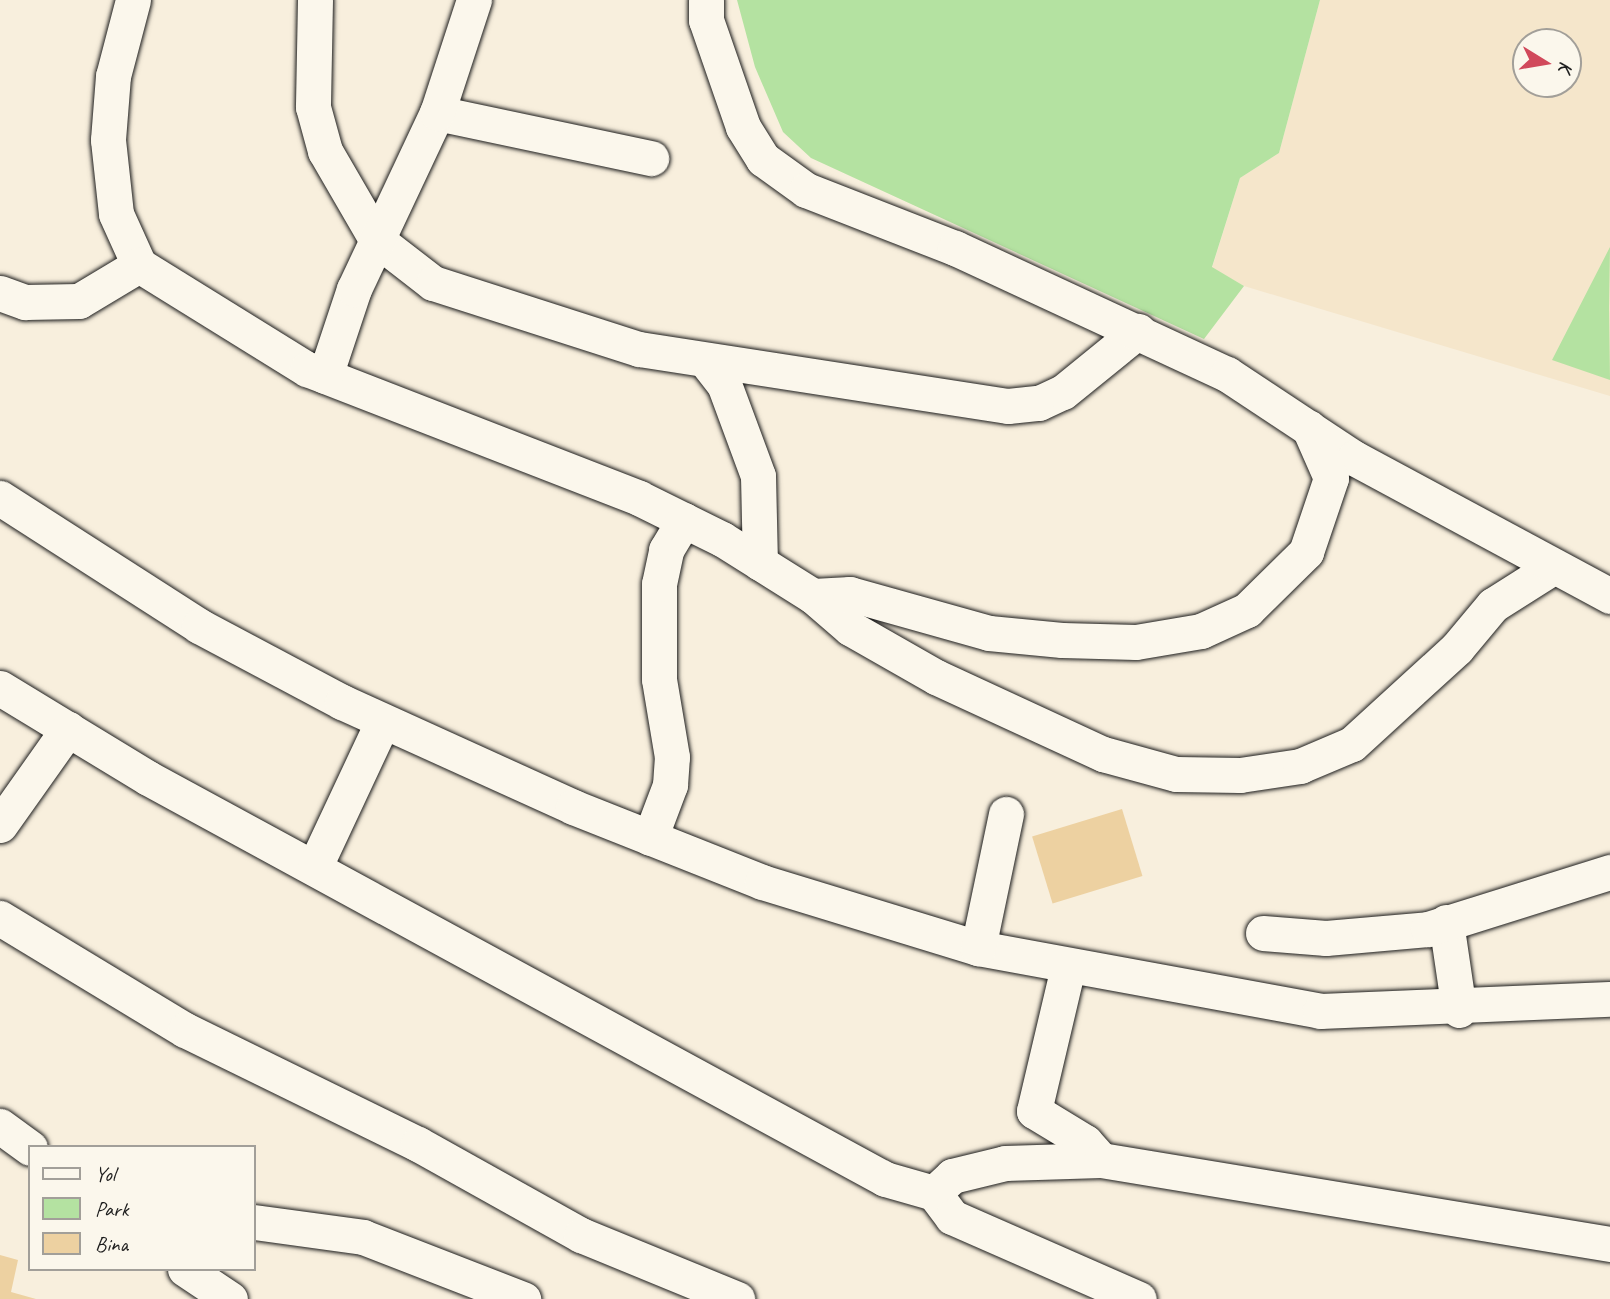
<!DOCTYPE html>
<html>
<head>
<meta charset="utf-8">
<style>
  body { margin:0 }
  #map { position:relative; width:1610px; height:1299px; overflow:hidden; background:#f8efdd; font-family:Caveat,sans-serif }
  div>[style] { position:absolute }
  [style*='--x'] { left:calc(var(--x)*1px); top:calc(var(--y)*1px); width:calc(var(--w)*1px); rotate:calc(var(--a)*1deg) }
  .built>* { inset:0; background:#f5e6cb }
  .green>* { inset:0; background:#b4e2a1 }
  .building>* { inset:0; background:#edd1a1; transform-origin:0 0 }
  .roads { filter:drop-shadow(0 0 2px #1c1c1c) drop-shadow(0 0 2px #1c1c1c) }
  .minor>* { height:35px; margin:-17.5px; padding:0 17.5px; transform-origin:17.5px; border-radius:17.5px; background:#fbf7ec }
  span { translate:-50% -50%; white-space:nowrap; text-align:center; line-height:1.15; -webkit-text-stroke:5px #fbf7ec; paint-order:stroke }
  .legend { position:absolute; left:28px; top:1145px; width:228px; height:126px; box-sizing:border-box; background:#fbf7ec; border:2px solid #a29f99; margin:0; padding:9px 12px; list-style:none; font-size:21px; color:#1c1c1c }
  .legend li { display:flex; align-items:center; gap:14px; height:35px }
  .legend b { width:35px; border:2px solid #a29f99 }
  .north { position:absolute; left:1512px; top:28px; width:70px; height:70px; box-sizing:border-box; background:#fbf7ec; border:2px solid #a29f99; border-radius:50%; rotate:101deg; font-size:19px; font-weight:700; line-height:28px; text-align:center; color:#1c1c1c }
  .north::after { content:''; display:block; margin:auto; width:24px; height:32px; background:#d1495b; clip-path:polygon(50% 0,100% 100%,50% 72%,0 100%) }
</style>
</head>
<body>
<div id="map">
  <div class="built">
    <i style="clip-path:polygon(evenodd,1320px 0,1610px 0,1610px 396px,1244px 286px,1212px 268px,1240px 178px,1279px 153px,1320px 0,1526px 42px,1568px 42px,1568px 84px,1526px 84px,1526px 42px)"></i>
  </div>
  <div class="green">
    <i style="clip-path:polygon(737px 0,1320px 0,1279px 153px,1240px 178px,1212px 267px,1244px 286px,1204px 339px,811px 158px,783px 132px,755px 67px)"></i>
    <i style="clip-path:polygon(1610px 247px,1609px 308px,1610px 380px,1552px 360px)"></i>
  </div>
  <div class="building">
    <i style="left:1122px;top:809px;width:70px;height:94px;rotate:73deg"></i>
    <i style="clip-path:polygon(0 1255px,18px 1260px,11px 1292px,36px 1299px,0 1299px)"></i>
  </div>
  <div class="roads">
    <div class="minor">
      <i style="--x:133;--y:0;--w:79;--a:104.7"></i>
      <i style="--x:113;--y:76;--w:64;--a:94.5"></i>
      <i style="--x:108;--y:140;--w:74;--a:83.8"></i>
      <i style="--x:116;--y:214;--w:56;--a:65.7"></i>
      <i style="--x:139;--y:265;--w:198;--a:31.8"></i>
      <i style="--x:307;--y:369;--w:356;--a:21.2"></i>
      <i style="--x:639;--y:498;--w:93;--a:26.3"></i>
      <i style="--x:722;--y:539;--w:107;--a:32.1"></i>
      <i style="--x:813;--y:596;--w:49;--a:40.9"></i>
      <i style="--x:850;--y:628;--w:99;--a:29.7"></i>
      <i style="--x:936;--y:677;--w:184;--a:24.8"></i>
      <i style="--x:1103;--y:754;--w:76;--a:15.3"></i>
      <i style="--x:1176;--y:774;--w:64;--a:0.9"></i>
      <i style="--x:1240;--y:775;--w:61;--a:-8.5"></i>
      <i style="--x:1300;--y:766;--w:56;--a:-22.9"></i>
      <i style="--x:1352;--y:744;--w:142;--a:-42.4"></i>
      <i style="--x:1457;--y:648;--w:56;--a:-50.1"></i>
      <i style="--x:1493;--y:605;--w:71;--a:-32.3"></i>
      <i style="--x:315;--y:0;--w:107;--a:91.1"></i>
      <i style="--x:313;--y:107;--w:46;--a:74.7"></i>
      <i style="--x:325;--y:151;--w:102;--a:59.9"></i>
      <i style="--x:376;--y:239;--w:72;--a:37.7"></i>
      <i style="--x:433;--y:283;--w:216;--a:17.8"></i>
      <i style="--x:639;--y:349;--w:373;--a:8.8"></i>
      <i style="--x:1008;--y:406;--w:31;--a:-6"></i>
      <i style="--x:1039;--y:403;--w:26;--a:-25"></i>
      <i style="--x:1063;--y:392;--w:97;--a:-39.1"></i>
      <i style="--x:706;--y:0;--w:20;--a:90"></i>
      <i style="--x:706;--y:20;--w:113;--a:70.9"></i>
      <i style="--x:743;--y:127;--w:38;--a:58"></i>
      <i style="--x:763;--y:159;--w:53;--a:35.8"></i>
      <i style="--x:806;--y:190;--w:160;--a:21.3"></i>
      <i style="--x:955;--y:248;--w:300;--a:24.9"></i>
      <i style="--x:1227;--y:374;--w:152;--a:33.5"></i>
      <i style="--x:1354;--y:458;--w:291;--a:28.3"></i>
      <i style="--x:437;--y:113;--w:219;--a:11.9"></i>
      <i style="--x:0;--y:293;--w:27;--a:20"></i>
      <i style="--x:25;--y:302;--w:54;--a:-1.1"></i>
      <i style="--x:79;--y:301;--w:70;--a:-31"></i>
      <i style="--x:705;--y:360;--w:31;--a:52"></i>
      <i style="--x:724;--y:384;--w:98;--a:69.7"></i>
      <i style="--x:758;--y:476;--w:87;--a:88.7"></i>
      <i style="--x:325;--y:376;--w:92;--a:-71.6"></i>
      <i style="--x:354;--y:289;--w:195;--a:-64.8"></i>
      <i style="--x:437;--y:113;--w:119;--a:-71.9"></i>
      <i style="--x:0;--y:498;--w:237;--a:32.7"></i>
      <i style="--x:199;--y:626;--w:162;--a:28"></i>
      <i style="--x:342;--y:702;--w:254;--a:24.4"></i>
      <i style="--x:573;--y:807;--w:203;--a:21.6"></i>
      <i style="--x:762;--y:882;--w:226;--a:17"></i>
      <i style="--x:978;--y:948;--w:348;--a:10.4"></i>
      <i style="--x:1320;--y:1011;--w:290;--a:-2.4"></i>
      <i style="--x:813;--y:596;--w:37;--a:-3"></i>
      <i style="--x:850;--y:594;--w:144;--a:15.7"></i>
      <i style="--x:989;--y:633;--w:73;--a:5.5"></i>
      <i style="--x:1062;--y:640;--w:74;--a:1.5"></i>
      <i style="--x:1136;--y:642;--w:66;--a:-9.6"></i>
      <i style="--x:1201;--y:631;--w:51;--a:-24.5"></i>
      <i style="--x:1247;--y:610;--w:83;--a:-44.5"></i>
      <i style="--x:1306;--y:552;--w:78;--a:-71.3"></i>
      <i style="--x:1331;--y:478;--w:55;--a:-113.7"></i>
      <i style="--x:0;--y:688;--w:173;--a:31.3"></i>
      <i style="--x:148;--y:778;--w:839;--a:28.55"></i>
      <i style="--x:885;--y:1179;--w:51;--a:15.9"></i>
      <i style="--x:0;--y:825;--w:118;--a:-54.7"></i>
      <i style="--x:650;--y:838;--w:57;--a:-69.3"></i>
      <i style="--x:670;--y:785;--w:28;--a:-86"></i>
      <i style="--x:672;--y:757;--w:79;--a:-99.5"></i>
      <i style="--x:659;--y:679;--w:95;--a:-90"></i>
      <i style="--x:659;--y:584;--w:35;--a:-78"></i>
      <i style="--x:666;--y:550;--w:35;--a:-59"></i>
      <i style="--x:315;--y:866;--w:160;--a:-64.9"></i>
      <i style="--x:0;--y:918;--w:216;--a:31.2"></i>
      <i style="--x:185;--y:1030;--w:259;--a:26.1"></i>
      <i style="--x:418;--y:1144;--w:187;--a:29.2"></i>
      <i style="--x:581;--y:1235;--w:169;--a:22.3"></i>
      <i style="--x:1446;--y:922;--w:89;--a:81.6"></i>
      <i style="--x:1263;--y:933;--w:63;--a:4.5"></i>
      <i style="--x:1326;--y:938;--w:102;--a:-5"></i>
      <i style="--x:1428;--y:929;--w:191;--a:-17.4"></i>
      <i style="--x:978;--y:948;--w:137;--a:-78.2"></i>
      <i style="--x:1068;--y:967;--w:148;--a:103.3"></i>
      <i style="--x:1034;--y:1111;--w:60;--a:31.3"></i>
      <i style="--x:1085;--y:1142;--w:24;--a:48"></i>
      <i style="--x:0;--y:1126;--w:37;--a:36"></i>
      <i style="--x:934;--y:1193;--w:25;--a:-43"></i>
      <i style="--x:952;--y:1176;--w:55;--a:-13.8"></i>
      <i style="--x:1005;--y:1163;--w:96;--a:-1.8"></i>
      <i style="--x:1101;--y:1160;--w:516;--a:9.37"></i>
      <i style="--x:934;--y:1193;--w:30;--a:53"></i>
      <i style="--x:952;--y:1217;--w:204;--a:23.7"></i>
      <i style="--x:254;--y:1222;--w:110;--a:7.8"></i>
      <i style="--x:363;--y:1237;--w:172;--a:21.2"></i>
      <i style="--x:185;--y:1269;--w:54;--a:33.7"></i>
    </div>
  </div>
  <ul class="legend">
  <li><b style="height:9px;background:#fbf7ec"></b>Yol</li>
  <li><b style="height:19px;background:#b4e2a1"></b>Park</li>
  <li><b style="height:19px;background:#edd1a1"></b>Bina</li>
  </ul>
  <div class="north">K</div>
</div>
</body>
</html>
